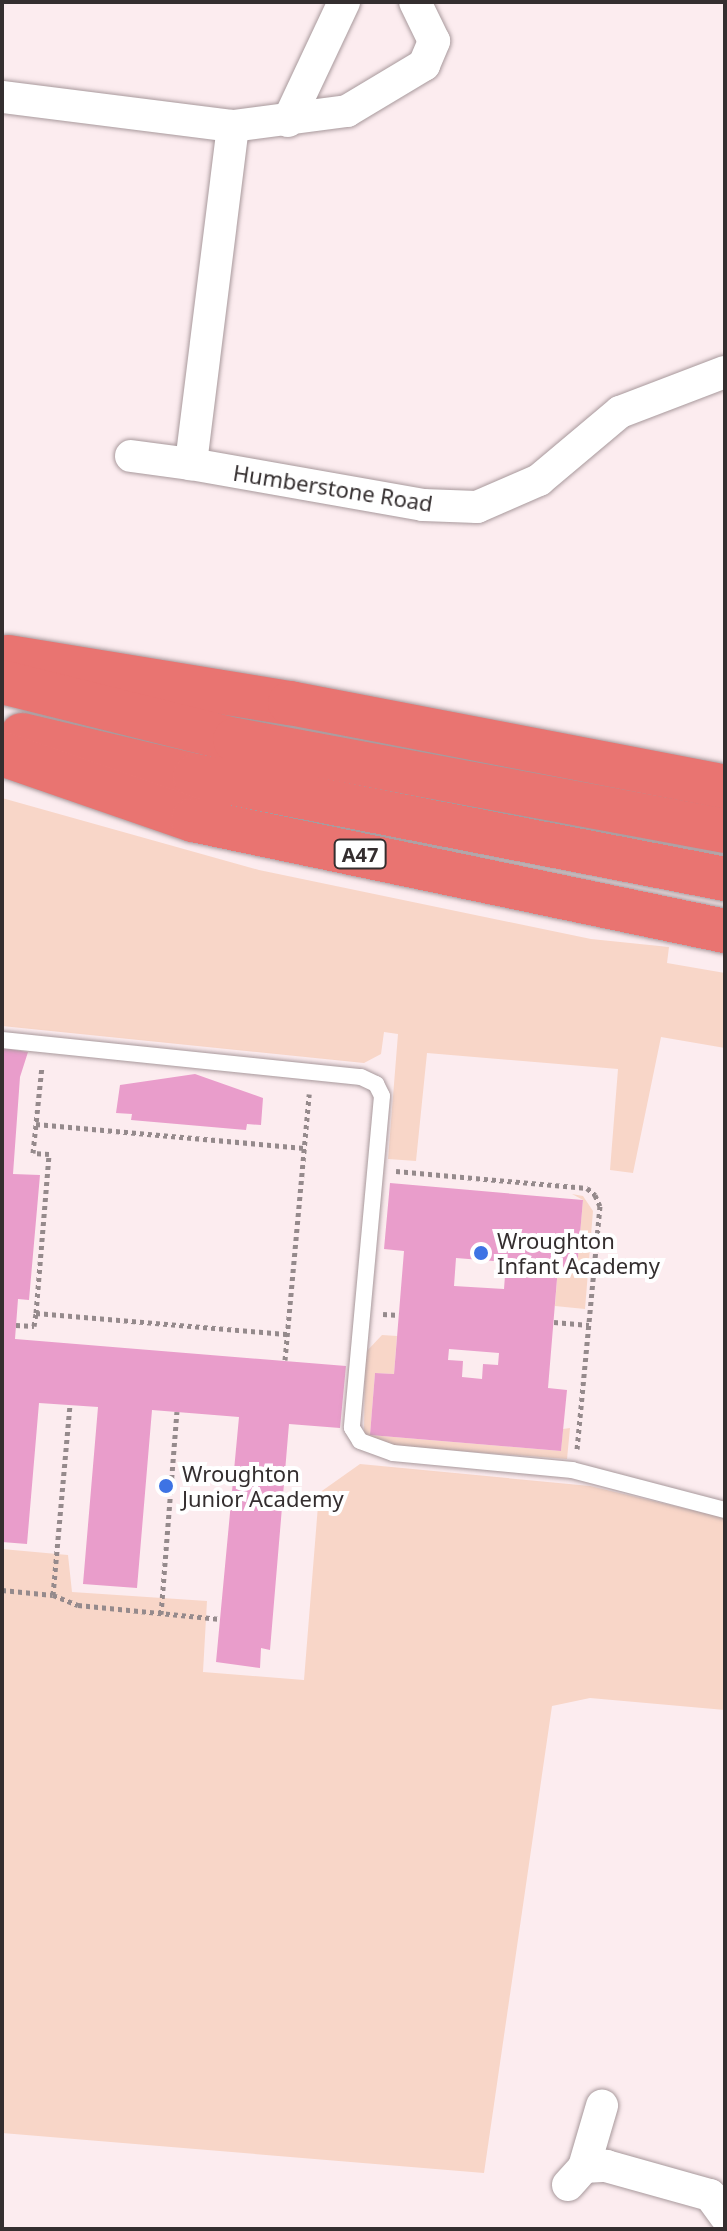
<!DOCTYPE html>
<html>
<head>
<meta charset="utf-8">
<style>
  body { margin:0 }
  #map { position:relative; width:727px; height:2231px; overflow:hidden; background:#fcecef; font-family:"Noto Sans",sans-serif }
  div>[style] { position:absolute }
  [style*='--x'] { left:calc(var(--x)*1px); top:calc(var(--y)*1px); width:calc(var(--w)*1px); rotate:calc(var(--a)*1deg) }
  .green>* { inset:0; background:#f8d6c8 }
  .building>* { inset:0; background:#e99dcb }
  .path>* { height:5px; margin-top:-2.5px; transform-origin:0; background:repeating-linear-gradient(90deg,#958a8c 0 4px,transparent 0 8px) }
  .roads { filter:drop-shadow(0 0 2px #a8999c) drop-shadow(0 0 2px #a8999c) }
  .lane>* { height:16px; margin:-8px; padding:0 8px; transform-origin:8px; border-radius:8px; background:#fff }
  .street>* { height:32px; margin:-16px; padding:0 16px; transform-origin:16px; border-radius:16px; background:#fff }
  .highway>* { height:44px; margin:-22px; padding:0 22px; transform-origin:22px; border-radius:22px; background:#e97471 }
  .dots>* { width:22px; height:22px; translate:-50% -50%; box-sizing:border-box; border:4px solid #fff; border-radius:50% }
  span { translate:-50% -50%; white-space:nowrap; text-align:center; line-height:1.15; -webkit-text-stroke:8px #fff; paint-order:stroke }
  .shield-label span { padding:2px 6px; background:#fff; border:2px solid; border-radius:6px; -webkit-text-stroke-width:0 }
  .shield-label { font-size:20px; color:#342e2f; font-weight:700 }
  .street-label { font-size:22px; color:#342e2f }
  .poi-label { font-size:22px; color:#342e2f }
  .left { translate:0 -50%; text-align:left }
  .frame { position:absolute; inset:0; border:4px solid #342e2f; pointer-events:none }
</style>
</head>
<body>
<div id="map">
  <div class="green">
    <i style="clip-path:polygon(2px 798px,259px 870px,591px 939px,669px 947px,667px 963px,725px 973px,725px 1048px,661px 1037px,633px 1173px,610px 1170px,618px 1069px,427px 1053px,416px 1161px,388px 1159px,398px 1034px,384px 1032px,381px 1054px,364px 1063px,2px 1026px)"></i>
    <i style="clip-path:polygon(572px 1194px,583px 1196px,593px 1211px,585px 1309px,555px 1306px,558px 1267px,577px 1268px,583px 1200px)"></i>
    <i style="clip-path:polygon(382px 1335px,397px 1336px,394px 1374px,375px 1373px,370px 1435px,561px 1451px,563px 1429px,570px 1428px,567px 1459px,396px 1446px,364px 1436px,365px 1353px)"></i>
    <i style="clip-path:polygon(360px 1464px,590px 1486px,725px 1518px,725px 1710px,590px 1698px,552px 1706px,484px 2173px,2px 2133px,2px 1549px,68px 1555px,72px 1592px,207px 1601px,203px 1672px,304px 1680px,319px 1493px)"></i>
  </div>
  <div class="building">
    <i style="clip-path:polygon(2px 1048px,28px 1052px,20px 1077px,13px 1174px,40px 1175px,29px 1300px,18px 1299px,15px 1339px,346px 1366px,340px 1428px,289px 1424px,270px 1650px,261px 1648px,260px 1668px,216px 1662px,239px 1417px,152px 1410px,137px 1588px,83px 1584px,98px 1407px,39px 1403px,27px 1544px,2px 1542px)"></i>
    <i style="clip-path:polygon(195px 1074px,263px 1098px,261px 1125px,247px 1124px,246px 1130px,131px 1120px,132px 1114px,116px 1113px,120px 1085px)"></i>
    <i style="clip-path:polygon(evenodd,390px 1183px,583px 1200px,577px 1268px,558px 1267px,548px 1388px,567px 1390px,561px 1451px,370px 1435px,375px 1373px,394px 1374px,404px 1251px,384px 1249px,390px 1183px,456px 1258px,506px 1262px,504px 1289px,454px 1286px,456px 1258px,390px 1183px,449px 1349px,499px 1353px,498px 1365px,483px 1364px,482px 1379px,462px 1377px,463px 1361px,448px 1360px,449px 1349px)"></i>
  </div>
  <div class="path">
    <i style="--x:36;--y:1124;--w:269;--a:5.1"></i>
    <i style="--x:396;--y:1171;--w:192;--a:5.1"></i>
    <i style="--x:587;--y:1188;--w:11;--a:41"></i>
    <i style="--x:595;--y:1195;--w:12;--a:66"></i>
    <i style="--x:600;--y:1206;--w:244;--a:95.4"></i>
    <i style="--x:36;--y:1313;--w:253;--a:4.8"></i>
    <i style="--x:383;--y:1314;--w:16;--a:4"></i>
    <i style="--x:554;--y:1322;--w:35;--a:5"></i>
    <i style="--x:16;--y:1325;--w:18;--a:3"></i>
    <i style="--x:34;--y:1326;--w:13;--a:-81"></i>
    <i style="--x:36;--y:1313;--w:160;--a:-85.3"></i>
    <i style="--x:49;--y:1154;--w:16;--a:-176"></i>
    <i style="--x:33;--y:1153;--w:87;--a:-84.1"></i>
    <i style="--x:285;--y:1360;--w:267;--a:-84.8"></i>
    <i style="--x:2;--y:1590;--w:51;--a:5.6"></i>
    <i style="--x:53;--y:1595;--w:27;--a:22"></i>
    <i style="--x:78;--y:1605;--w:143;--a:5.6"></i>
    <i style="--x:53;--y:1595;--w:191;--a:-84.9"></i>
    <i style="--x:161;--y:1614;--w:203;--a:-85.5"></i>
  </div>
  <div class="roads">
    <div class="lane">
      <i style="--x:2;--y:1040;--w:361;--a:5.9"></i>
      <i style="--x:361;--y:1077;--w:17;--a:25"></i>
      <i style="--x:376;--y:1084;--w:13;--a:63"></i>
      <i style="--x:382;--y:1096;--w:333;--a:95.2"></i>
      <i style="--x:352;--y:1428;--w:15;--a:58"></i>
      <i style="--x:360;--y:1441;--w:35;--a:20"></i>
      <i style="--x:393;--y:1453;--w:180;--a:5.4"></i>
      <i style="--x:572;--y:1470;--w:158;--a:14.7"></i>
    </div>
    <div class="street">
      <i style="--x:2;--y:97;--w:233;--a:7.2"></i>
      <i style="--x:233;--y:126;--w:341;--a:97.1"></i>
      <i style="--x:191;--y:464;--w:236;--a:10"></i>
      <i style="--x:423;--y:505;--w:54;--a:2.1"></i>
      <i style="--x:477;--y:507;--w:68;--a:-23.5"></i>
      <i style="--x:539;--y:480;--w:106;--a:-40"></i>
      <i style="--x:620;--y:412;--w:112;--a:-20.9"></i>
      <i style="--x:288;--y:121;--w:132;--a:-64.8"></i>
      <i style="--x:233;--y:126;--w:115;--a:-7.5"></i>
      <i style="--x:347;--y:111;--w:90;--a:-30.9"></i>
      <i style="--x:424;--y:65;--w:26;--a:-67"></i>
      <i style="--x:434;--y:41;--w:43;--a:-116"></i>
      <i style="--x:131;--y:456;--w:61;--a:7.6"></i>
      <i style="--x:584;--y:2167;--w:64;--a:-73.6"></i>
      <i style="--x:568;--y:2185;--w:24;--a:-48"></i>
      <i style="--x:584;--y:2167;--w:22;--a:-3"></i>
      <i style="--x:606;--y:2166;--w:108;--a:15.6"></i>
      <i style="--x:710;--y:2195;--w:26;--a:54"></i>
    </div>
    <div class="highway">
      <i style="--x:8;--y:657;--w:286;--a:9.3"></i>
      <i style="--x:290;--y:703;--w:443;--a:10.9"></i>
      <i style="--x:2;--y:682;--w:240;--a:14"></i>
      <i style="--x:235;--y:740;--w:498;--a:10.5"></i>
      <i style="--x:22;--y:735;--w:178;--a:13.3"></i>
      <i style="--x:195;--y:776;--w:540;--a:11"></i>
      <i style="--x:2;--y:754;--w:202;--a:19.1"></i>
      <i style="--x:193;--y:820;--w:543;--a:11.79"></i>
    </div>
  </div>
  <div class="dots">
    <i style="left:481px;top:1253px;background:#3e73e4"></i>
    <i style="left:166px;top:1486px;background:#3e73e4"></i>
  </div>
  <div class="shield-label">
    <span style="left:360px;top:854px">A47</span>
  </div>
  <div class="street-label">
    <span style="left:333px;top:488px;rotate:9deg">Humberstone Road</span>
  </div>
  <div class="poi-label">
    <span class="left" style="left:497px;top:1253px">Wroughton<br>Infant Academy</span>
    <span class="left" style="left:182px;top:1486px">Wroughton<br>Junior Academy</span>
  </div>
  <div class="frame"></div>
</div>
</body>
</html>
